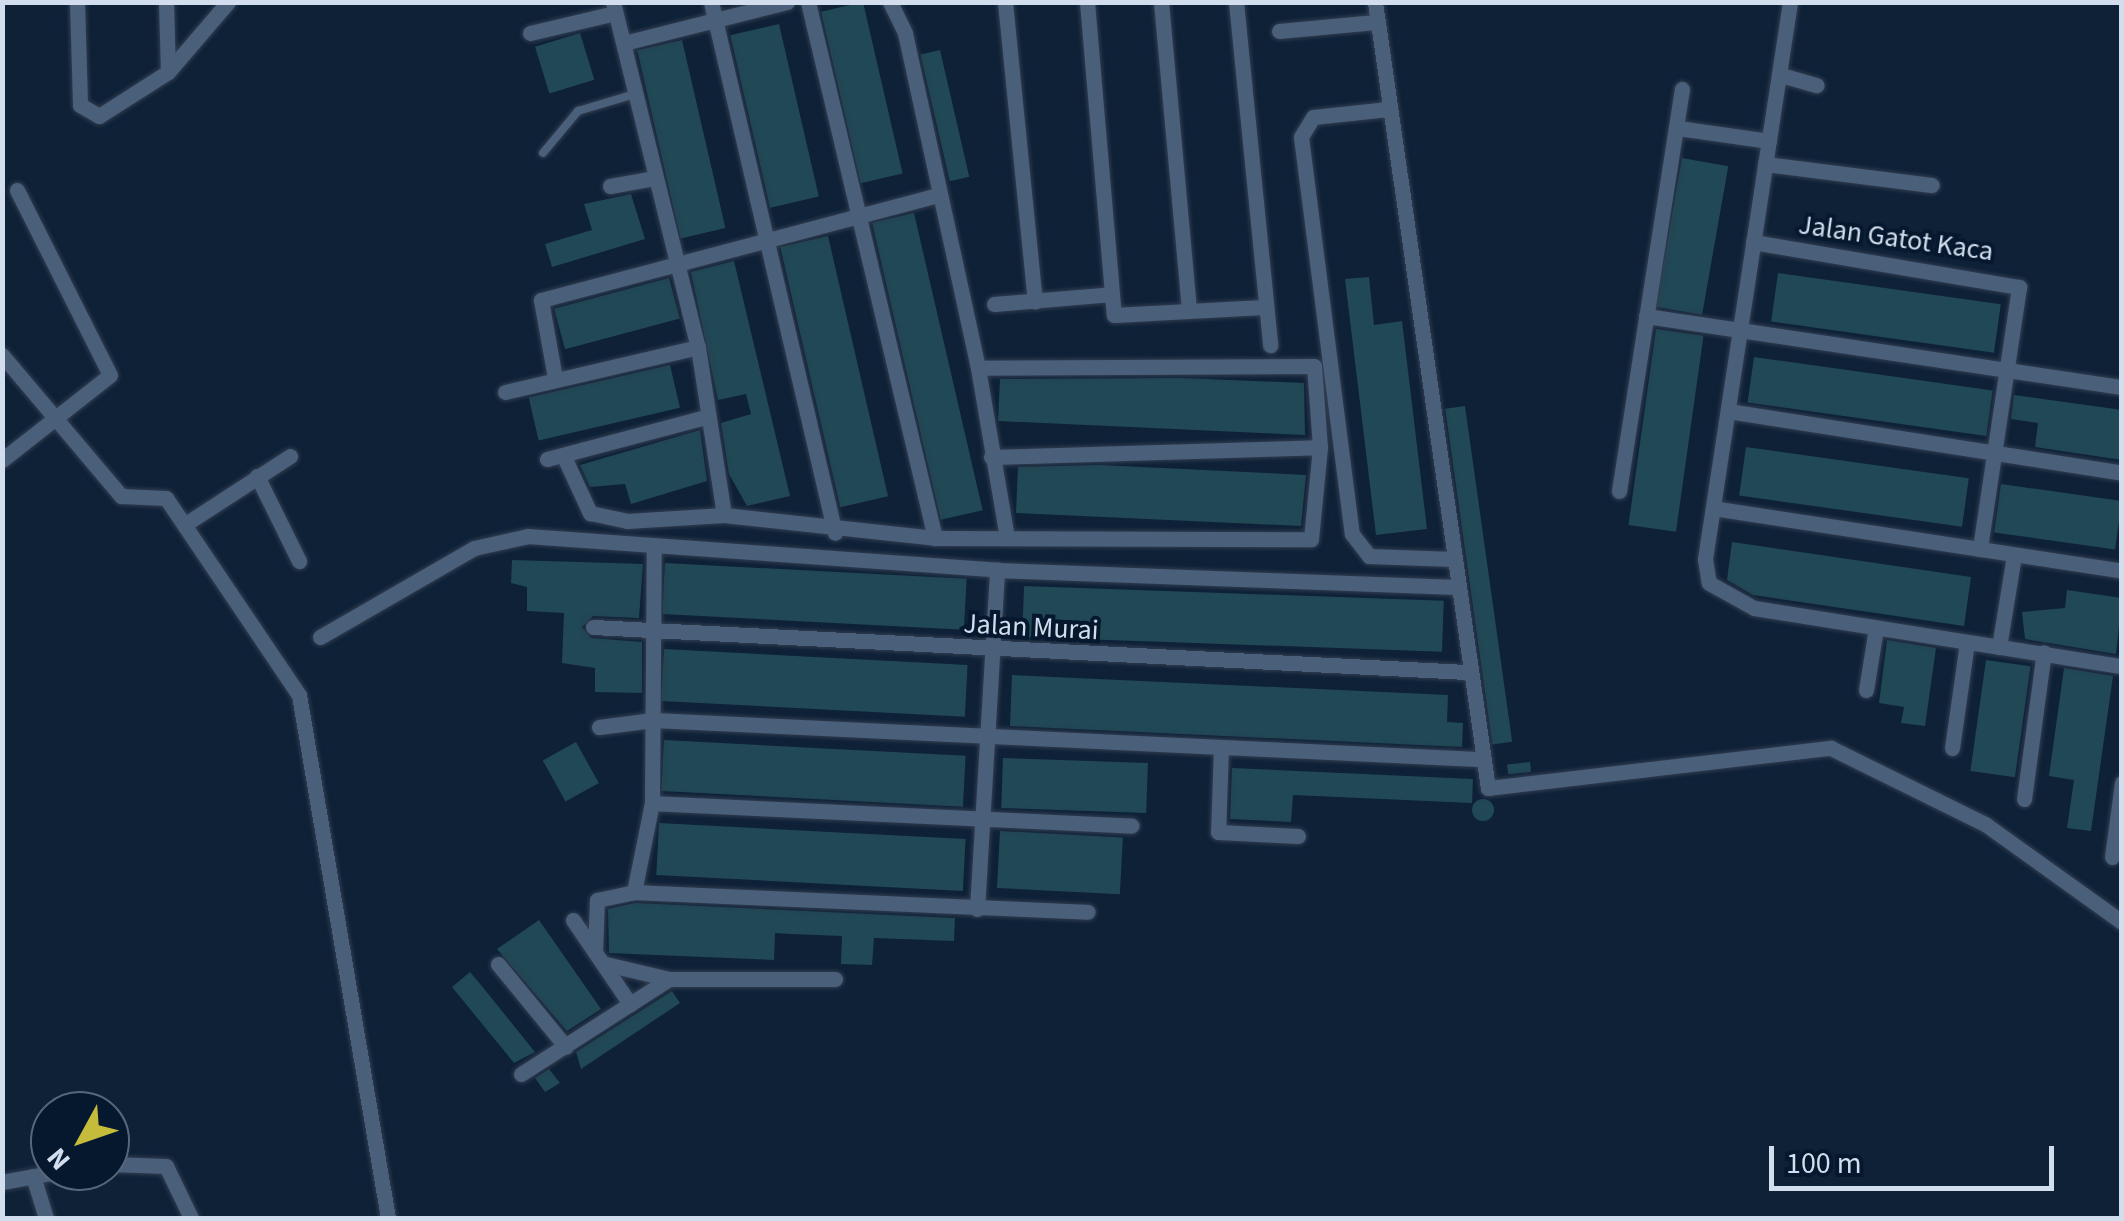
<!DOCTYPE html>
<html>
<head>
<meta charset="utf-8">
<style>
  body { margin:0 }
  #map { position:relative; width:2124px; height:1221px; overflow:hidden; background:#0e2137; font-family:"Source Sans 3",sans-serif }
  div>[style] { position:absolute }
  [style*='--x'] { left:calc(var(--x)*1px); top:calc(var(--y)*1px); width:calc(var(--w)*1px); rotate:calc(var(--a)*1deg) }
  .building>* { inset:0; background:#214855; transform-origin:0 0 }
  .round { border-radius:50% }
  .roads { filter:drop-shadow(0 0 2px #323d50) drop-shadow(0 0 2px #323d50) }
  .service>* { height:8px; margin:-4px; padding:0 4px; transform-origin:4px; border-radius:4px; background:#4a607a }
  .minor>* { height:15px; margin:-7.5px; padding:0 7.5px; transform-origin:7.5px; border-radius:7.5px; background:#4a607a }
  span { translate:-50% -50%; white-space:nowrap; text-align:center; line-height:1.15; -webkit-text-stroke:8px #05182d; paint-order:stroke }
  .street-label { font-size:28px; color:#d2deee }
  .frame { position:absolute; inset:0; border:5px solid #d2deee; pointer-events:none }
  .north { position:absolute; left:30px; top:1091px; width:100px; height:100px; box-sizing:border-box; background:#05182d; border:2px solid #57677a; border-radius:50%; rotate:230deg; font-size:28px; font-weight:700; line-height:40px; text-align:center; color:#d2deee }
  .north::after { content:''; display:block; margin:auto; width:35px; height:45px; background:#c6bc3c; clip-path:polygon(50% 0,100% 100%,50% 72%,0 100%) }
  .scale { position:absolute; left:1769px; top:1146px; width:285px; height:45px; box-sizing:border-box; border:5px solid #d2deee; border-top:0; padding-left:12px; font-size:30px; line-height:35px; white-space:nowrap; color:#d2deee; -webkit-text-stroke:8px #05182d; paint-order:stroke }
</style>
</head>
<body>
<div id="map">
  <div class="building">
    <i style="left:863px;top:2px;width:176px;height:43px;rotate:77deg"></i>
    <i style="left:779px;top:24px;width:177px;height:50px;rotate:77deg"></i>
    <i style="left:580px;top:33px;width:49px;height:47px;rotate:73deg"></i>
    <i style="left:682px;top:40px;width:193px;height:46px;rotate:77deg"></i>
    <i style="left:940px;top:50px;width:130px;height:20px;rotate:77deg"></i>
    <i style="left:1682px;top:158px;width:47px;height:151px;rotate:10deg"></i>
    <i style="clip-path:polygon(631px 194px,645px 239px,552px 267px,545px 244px,592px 230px,584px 204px)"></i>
    <i style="left:914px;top:213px;width:305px;height:43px;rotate:77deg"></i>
    <i style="left:828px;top:236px;width:267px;height:49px;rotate:77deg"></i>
    <i style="clip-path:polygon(734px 261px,790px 496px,747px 506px,729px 474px,721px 423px,751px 414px,746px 394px,718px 400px,691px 272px)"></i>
    <i style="left:1778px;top:273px;width:225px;height:49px;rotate:8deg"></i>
    <i style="clip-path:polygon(1369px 277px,1374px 325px,1402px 321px,1427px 529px,1376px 535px,1345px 279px)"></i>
    <i style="left:669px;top:278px;width:42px;height:119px;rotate:75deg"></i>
    <i style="left:1656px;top:329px;width:48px;height:198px;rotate:8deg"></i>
    <i style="left:1754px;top:357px;width:241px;height:46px;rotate:8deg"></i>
    <i style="left:670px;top:365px;width:44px;height:145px;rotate:77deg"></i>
    <i style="clip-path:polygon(1182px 378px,1304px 383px,1305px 435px,998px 421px,1000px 379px)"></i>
    <i style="clip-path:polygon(2014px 395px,2122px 410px,2122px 460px,2035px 447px,2038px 423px,2011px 419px)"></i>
    <i style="left:1465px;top:406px;width:339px;height:20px;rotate:82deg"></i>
    <i style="clip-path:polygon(700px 430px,707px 481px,631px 504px,625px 484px,590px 487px,580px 465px)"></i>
    <i style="left:1746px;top:447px;width:225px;height:49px;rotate:8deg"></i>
    <i style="clip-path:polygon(1100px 465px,1306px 475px,1301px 526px,1016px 513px,1018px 467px)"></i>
    <i style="left:2001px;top:484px;width:122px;height:49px;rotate:8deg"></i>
    <i style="clip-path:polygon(1732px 542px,1971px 577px,1964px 626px,1753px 595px,1727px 580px)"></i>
    <i style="clip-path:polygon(512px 560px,643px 564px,639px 618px,593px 616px,582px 627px,591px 638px,642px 642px,642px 693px,595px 692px,595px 668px,562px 663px,564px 613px,527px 611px,527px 587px,511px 583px)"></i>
    <i style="left:665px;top:563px;width:302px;height:51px;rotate:3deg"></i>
    <i style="left:1024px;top:586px;width:420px;height:51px;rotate:2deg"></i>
    <i style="clip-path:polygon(2067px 590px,2122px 598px,2116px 654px,2025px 639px,2022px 612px,2065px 608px)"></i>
    <i style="clip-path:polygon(1887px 640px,1936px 648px,1925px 726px,1901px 723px,1904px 707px,1879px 703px)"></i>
    <i style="left:664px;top:649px;width:304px;height:52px;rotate:3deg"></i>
    <i style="left:1986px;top:660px;width:45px;height:112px;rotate:8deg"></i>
    <i style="clip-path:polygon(2064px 668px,2113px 676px,2091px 831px,2067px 828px,2074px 780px,2049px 776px)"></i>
    <i style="clip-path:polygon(1012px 675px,1448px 695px,1447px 722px,1463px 723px,1462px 747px,1010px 726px)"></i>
    <i style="left:664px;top:740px;width:302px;height:51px;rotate:3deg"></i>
    <i style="left:576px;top:742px;width:47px;height:38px;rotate:61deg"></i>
    <i style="left:1003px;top:758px;width:145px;height:50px;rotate:2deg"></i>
    <i style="left:1530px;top:762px;width:10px;height:23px;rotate:84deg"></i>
    <i style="clip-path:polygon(1232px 768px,1473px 779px,1472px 803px,1293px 795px,1291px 822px,1230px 819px)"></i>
    <i class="round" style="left:1472px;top:799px;width:22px;height:22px"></i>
    <i style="left:659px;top:823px;width:307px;height:52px;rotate:3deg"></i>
    <i style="left:1000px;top:831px;width:123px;height:57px;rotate:3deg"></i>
    <i style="clip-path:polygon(635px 903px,955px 918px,954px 941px,874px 938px,872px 965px,841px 964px,842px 936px,791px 934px,775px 933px,774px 960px,609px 953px,608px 909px)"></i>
    <i style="clip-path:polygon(539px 920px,601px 1009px,567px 1031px,497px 949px)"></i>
    <i style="clip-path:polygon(470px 972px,481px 985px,535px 1052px,514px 1063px,452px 987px)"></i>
    <i style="clip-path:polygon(672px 991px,680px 1003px,581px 1069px,576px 1052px)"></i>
    <i style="clip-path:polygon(549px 1069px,560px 1083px,545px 1092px,535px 1078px)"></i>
  </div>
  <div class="roads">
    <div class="service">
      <i style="--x:543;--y:153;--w:55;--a:-50.2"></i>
      <i style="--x:578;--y:111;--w:59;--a:-16.6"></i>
    </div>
    <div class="minor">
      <i style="--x:77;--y:2;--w:103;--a:88.3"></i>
      <i style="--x:80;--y:105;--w:22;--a:30"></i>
      <i style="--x:99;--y:116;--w:82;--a:-32.5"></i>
      <i style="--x:168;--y:72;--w:92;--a:-49.4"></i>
      <i style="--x:166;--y:2;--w:70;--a:88.4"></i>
      <i style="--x:613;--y:2;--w:355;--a:76.2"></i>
      <i style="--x:698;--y:347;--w:170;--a:81.2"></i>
      <i style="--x:724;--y:515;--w:212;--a:6.2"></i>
      <i style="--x:935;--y:538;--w:376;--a:0.2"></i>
      <i style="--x:1311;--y:539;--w:92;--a:-84.4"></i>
      <i style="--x:1320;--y:447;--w:81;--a:-94.2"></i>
      <i style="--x:1314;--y:366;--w:336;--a:179.7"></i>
      <i style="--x:711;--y:2;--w:545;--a:76.86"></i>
      <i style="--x:808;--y:2;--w:551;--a:76.67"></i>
      <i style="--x:890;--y:2;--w:34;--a:64"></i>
      <i style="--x:905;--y:33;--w:343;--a:77.7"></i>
      <i style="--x:978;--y:368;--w:172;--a:80.3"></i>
      <i style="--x:1005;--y:2;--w:301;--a:84.3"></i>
      <i style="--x:1087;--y:2;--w:314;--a:85.1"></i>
      <i style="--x:1114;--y:315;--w:150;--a:-3.1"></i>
      <i style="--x:1161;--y:2;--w:310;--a:84.8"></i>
      <i style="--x:1236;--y:2;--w:345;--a:84.3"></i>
      <i style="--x:1375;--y:2;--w:794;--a:81.82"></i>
      <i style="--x:1488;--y:788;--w:345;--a:-6.7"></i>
      <i style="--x:1831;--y:748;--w:172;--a:26.3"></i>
      <i style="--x:1985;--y:824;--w:168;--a:35.6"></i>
      <i style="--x:1790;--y:2;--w:563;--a:98.68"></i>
      <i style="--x:1705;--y:559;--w:24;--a:81"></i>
      <i style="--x:1709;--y:583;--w:51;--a:29.1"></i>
      <i style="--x:1754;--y:608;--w:373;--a:9"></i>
      <i style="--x:1279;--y:31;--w:97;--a:-5.3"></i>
      <i style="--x:530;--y:33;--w:87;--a:-13.2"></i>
      <i style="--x:624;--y:43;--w:168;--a:-14.1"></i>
      <i style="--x:1781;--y:75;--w:37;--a:16"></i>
      <i style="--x:1388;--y:109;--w:75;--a:173.9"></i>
      <i style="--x:1313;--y:117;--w:23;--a:121"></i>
      <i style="--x:1301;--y:137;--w:400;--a:82.7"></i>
      <i style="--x:1352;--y:534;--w:28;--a:52"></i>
      <i style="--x:1369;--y:556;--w:84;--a:2"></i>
      <i style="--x:1678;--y:128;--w:92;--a:8.1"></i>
      <i style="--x:1765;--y:164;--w:168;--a:7.2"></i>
      <i style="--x:610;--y:186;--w:46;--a:-10.1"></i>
      <i style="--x:1753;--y:242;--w:270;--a:9.6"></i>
      <i style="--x:2019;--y:287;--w:265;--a:98.5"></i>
      <i style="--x:994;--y:304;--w:118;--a:-4.8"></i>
      <i style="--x:1646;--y:316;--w:481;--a:8.5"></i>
      <i style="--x:2;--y:355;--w:185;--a:49.8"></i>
      <i style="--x:121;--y:496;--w:45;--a:2.5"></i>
      <i style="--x:166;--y:498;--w:238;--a:56"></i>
      <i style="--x:299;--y:695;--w:531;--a:80.34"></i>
      <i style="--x:555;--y:378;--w:79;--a:-100.2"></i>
      <i style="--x:541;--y:300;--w:411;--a:-14.8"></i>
      <i style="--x:505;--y:392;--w:198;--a:-13.1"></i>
      <i style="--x:1728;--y:411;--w:399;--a:8.9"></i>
      <i style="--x:991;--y:457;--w:329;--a:-1.7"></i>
      <i style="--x:547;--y:459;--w:164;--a:-14.8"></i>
      <i style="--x:565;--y:459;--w:60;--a:65.2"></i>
      <i style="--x:590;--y:513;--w:38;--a:12"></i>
      <i style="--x:627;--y:521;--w:97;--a:-3.5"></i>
      <i style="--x:2;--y:460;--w:137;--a:-38.2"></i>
      <i style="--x:110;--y:375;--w:207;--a:-116.7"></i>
      <i style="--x:257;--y:476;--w:95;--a:63.7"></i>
      <i style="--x:1619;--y:491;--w:407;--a:-81.1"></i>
      <i style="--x:1719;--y:509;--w:408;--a:8.7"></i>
      <i style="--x:187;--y:523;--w:123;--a:-33"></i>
      <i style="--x:593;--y:627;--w:874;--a:2.95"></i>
      <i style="--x:320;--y:637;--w:178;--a:-30"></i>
      <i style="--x:474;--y:548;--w:55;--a:-12.5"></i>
      <i style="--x:528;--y:536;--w:470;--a:4.1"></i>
      <i style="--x:997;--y:570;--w:460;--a:2.1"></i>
      <i style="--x:1999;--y:647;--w:93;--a:-80.7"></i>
      <i style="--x:1866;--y:690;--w:63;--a:-80.8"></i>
      <i style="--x:599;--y:727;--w:54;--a:-7.4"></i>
      <i style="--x:653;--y:720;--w:826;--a:2.71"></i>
      <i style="--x:1221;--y:748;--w:84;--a:92"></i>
      <i style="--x:1218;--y:832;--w:80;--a:2.9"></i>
      <i style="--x:1952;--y:748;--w:107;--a:-81.9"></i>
      <i style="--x:2024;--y:799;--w:148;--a:-82.3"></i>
      <i style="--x:652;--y:803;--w:480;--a:2.7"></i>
      <i style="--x:2112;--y:857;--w:75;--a:-82.3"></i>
      <i style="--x:634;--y:892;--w:91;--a:-78.6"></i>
      <i style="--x:652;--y:803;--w:258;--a:-89.6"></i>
      <i style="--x:977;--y:909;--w:340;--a:-86.6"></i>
      <i style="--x:573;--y:920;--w:102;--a:55.8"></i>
      <i style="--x:595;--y:952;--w:52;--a:-87.8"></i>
      <i style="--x:597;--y:900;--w:38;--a:-12"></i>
      <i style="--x:634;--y:892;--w:454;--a:2.5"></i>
      <i style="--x:498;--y:964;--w:107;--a:50.7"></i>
      <i style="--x:606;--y:964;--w:65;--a:13.4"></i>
      <i style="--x:521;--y:1074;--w:176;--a:-32.7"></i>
      <i style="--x:669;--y:979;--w:166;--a:0"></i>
      <i style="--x:110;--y:1164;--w:56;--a:2"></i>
      <i style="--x:166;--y:1166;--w:58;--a:64.3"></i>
      <i style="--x:33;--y:1176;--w:44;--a:72.8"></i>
      <i style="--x:2;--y:1182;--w:61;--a:-10.4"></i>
    </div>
  </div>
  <div class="street-label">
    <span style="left:1896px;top:238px;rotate:8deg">Jalan Gatot Kaca</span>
    <span style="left:1031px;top:627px;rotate:3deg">Jalan Murai</span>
  </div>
  <div class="frame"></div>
  <div class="north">N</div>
  <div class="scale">100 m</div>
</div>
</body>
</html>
